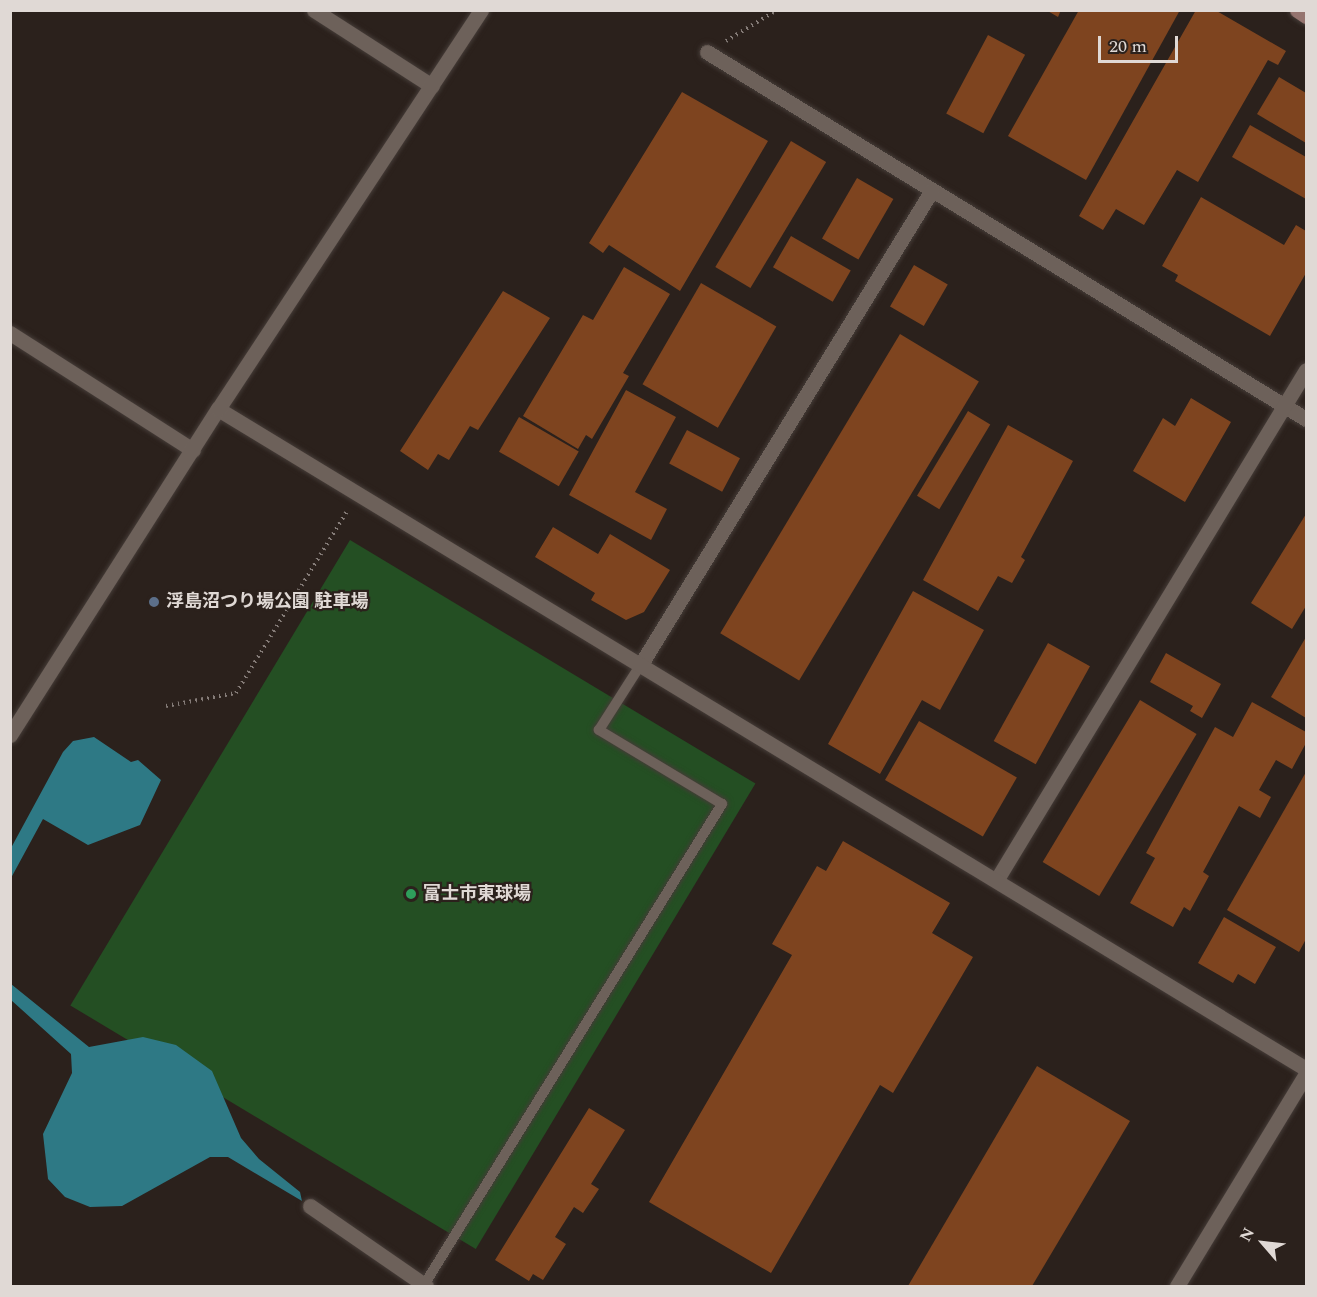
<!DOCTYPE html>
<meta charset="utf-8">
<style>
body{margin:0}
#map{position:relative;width:1317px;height:1297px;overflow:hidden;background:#2b211c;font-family:Spectral,"Noto Sans JP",serif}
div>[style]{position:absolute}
.green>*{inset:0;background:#244f23;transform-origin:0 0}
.water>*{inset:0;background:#2e7985}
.building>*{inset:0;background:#7e441f;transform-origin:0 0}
.path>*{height:4px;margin-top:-2px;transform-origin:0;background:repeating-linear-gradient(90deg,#857c78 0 1.5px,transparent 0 6px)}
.roads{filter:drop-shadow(0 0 2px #453c38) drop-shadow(0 0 2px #453c38)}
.service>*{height:10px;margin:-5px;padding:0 5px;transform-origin:5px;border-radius:5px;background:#6d615a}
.minor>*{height:15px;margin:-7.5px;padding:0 7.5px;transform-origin:7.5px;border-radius:7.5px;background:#6d615a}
.tertiary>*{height:15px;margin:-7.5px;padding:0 7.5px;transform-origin:7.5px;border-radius:7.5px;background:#6d615a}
.secondary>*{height:15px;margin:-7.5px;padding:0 7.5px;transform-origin:7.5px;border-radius:7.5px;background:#95746f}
.dots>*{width:16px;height:16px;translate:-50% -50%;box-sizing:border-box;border:3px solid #2b211c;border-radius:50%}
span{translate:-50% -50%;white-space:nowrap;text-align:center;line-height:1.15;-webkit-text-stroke:4.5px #2b211c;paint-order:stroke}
.poi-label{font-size:18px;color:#e0d9d5;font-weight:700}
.left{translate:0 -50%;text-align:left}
.frame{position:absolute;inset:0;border:12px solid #e0d9d5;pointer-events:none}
.north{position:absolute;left:1233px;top:1213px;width:60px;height:60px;-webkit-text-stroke:4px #2b211c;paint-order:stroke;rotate:298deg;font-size:16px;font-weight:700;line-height:24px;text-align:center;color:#e0d9d5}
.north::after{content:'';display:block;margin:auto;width:21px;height:27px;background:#e0d9d5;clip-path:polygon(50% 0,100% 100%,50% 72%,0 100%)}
.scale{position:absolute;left:1098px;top:36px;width:80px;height:27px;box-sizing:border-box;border:3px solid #e0d9d5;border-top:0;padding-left:8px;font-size:18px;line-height:21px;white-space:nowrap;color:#e0d9d5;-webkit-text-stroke:4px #2b211c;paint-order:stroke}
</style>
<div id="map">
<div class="green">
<i style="left:350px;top:540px;width:473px;height:543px;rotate:31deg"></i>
</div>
<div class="water">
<i style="clip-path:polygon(94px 737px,131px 762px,138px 760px,161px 780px,140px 825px,88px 845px,43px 819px,11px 878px,11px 848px,63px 752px,73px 741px)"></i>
<i style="clip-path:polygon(11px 984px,89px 1047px,143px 1037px,176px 1045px,212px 1071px,241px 1138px,259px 1159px,300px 1192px,302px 1201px,228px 1157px,210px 1157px,122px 1206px,90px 1207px,65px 1197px,48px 1179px,43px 1134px,72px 1073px,71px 1054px,11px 1000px)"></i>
</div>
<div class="building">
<i style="clip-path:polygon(1046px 10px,1061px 10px,1058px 17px)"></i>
<i style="clip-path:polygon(1079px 10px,1180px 10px,1086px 180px,1008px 136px)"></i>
<i style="clip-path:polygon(1196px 10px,1215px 10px,1286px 51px,1278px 65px,1268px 60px,1198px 182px,1177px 170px,1144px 225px,1116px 209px,1103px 230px,1079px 216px)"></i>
<i style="left:988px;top:35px;width:42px;height:89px;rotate:28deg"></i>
<i style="clip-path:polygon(1279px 77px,1306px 93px,1306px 143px,1257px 114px)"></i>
<i style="clip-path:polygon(682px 92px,768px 141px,680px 291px,609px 245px,603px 253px,589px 243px)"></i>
<i style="clip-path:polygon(1250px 125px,1306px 157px,1306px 199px,1232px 157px)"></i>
<i style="left:791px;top:141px;width:41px;height:147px;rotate:31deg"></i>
<i style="left:857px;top:178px;width:42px;height:70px;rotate:30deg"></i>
<i style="clip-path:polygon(1201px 197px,1284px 245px,1296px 225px,1306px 231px,1306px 273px,1270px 336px,1175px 281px,1178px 275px,1162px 266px)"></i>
<i style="left:791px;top:236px;width:69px;height:36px;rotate:30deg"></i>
<i style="left:914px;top:265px;width:39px;height:48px;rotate:30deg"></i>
<i style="clip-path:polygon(624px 267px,670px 294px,623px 373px,629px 376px,592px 439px,586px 435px,578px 449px,523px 416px,583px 315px,593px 320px)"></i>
<i style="left:701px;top:283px;width:87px;height:117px;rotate:30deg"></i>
<i style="clip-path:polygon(503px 291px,550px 318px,478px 430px,470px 426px,449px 460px,438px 454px,428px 470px,400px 451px)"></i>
<i style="left:900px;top:334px;width:92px;height:349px;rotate:31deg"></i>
<i style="clip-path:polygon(626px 390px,676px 417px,635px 492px,667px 509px,651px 540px,569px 495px)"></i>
<i style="clip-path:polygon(1191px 398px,1231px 422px,1185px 502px,1133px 471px,1163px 418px,1175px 426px)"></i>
<i style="left:968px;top:411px;width:26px;height:99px;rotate:31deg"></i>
<i style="left:519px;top:417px;width:69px;height:40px;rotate:30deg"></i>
<i style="clip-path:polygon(1008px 425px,1073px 461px,1021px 557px,1025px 560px,1012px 583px,998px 576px,978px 611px,923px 580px)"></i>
<i style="left:687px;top:430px;width:60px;height:38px;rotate:28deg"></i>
<i style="clip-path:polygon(1306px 514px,1306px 606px,1292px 629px,1251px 603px)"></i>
<i style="clip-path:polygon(553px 527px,598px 554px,610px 534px,670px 570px,644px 612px,626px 620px,591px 600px,595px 593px,535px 557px)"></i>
<i style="clip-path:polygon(913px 591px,984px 630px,940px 710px,922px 700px,880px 774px,828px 744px)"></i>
<i style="clip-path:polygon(1306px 637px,1306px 718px,1271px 697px)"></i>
<i style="left:1048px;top:643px;width:48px;height:112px;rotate:29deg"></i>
<i style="clip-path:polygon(1166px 653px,1221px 684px,1202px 718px,1190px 711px,1193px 706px,1150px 682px)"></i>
<i style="left:1140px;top:700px;width:66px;height:189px;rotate:31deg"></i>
<i style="clip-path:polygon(1252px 702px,1306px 732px,1306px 743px,1292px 769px,1276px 760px,1259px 790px,1271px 797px,1260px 818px,1239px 806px,1203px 872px,1209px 876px,1190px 911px,1184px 907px,1173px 927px,1130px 903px,1155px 858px,1146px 853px,1215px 727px,1233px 737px)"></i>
<i style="left:919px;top:721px;width:113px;height:68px;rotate:30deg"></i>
<i style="clip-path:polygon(1306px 772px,1306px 939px,1299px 952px,1227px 910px)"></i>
<i style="clip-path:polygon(843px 841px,950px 903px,932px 933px,973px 957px,893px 1093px,880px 1085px,771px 1273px,649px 1202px,792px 955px,772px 944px,817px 866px,826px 871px)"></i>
<i style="clip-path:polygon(1224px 917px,1276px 947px,1255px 984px,1238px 974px,1233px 983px,1198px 963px)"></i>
<i style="clip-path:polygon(1037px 1066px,1130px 1121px,1032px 1286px,908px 1286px)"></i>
<i style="clip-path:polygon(589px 1108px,625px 1130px,591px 1184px,599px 1189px,583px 1213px,574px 1207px,555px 1237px,566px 1244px,543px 1280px,533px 1274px,529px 1281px,495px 1260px)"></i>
</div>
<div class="path">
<i style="left:726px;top:41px;width:60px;rotate:-31.3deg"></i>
<i style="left:166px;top:706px;width:71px;rotate:-10.5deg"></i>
<i style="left:236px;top:693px;width:213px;rotate:-58.6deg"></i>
</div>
<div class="roads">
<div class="service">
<i style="left:424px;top:1285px;width:566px;rotate:-58.22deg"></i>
<i style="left:722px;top:804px;width:144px;rotate:-149deg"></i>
<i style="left:599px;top:730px;width:78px;rotate:-57.5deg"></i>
</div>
<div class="minor">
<i style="left:314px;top:10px;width:140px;rotate:32.8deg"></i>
<i style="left:707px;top:52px;width:702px;rotate:31.5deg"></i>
<i style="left:10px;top:333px;width:217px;rotate:32.6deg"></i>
<i style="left:641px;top:664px;width:556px;rotate:-58.45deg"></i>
<i style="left:997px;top:879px;width:595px;rotate:-58.74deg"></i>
<i style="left:310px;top:1206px;width:141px;rotate:34.6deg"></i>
</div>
<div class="tertiary">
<i style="left:218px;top:409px;width:1273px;rotate:31.24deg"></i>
<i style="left:10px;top:735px;width:387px;rotate:-57.5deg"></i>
<i style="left:218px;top:409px;width:478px;rotate:-56.6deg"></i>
<i style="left:1177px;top:1286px;width:248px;rotate:-58.7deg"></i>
</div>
<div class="secondary">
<i style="left:1297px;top:10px;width:11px;rotate:34deg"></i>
</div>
</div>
<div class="dots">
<i style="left:154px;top:602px;background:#5c6f8a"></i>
<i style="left:411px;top:894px;background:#2e9e5b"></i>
</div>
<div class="poi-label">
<span class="left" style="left:166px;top:602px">浮島沼つり場公園 駐車場</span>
<span class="left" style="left:423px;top:894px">富士市東球場</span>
</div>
<div class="frame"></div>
<div class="north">N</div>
<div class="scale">20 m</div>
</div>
